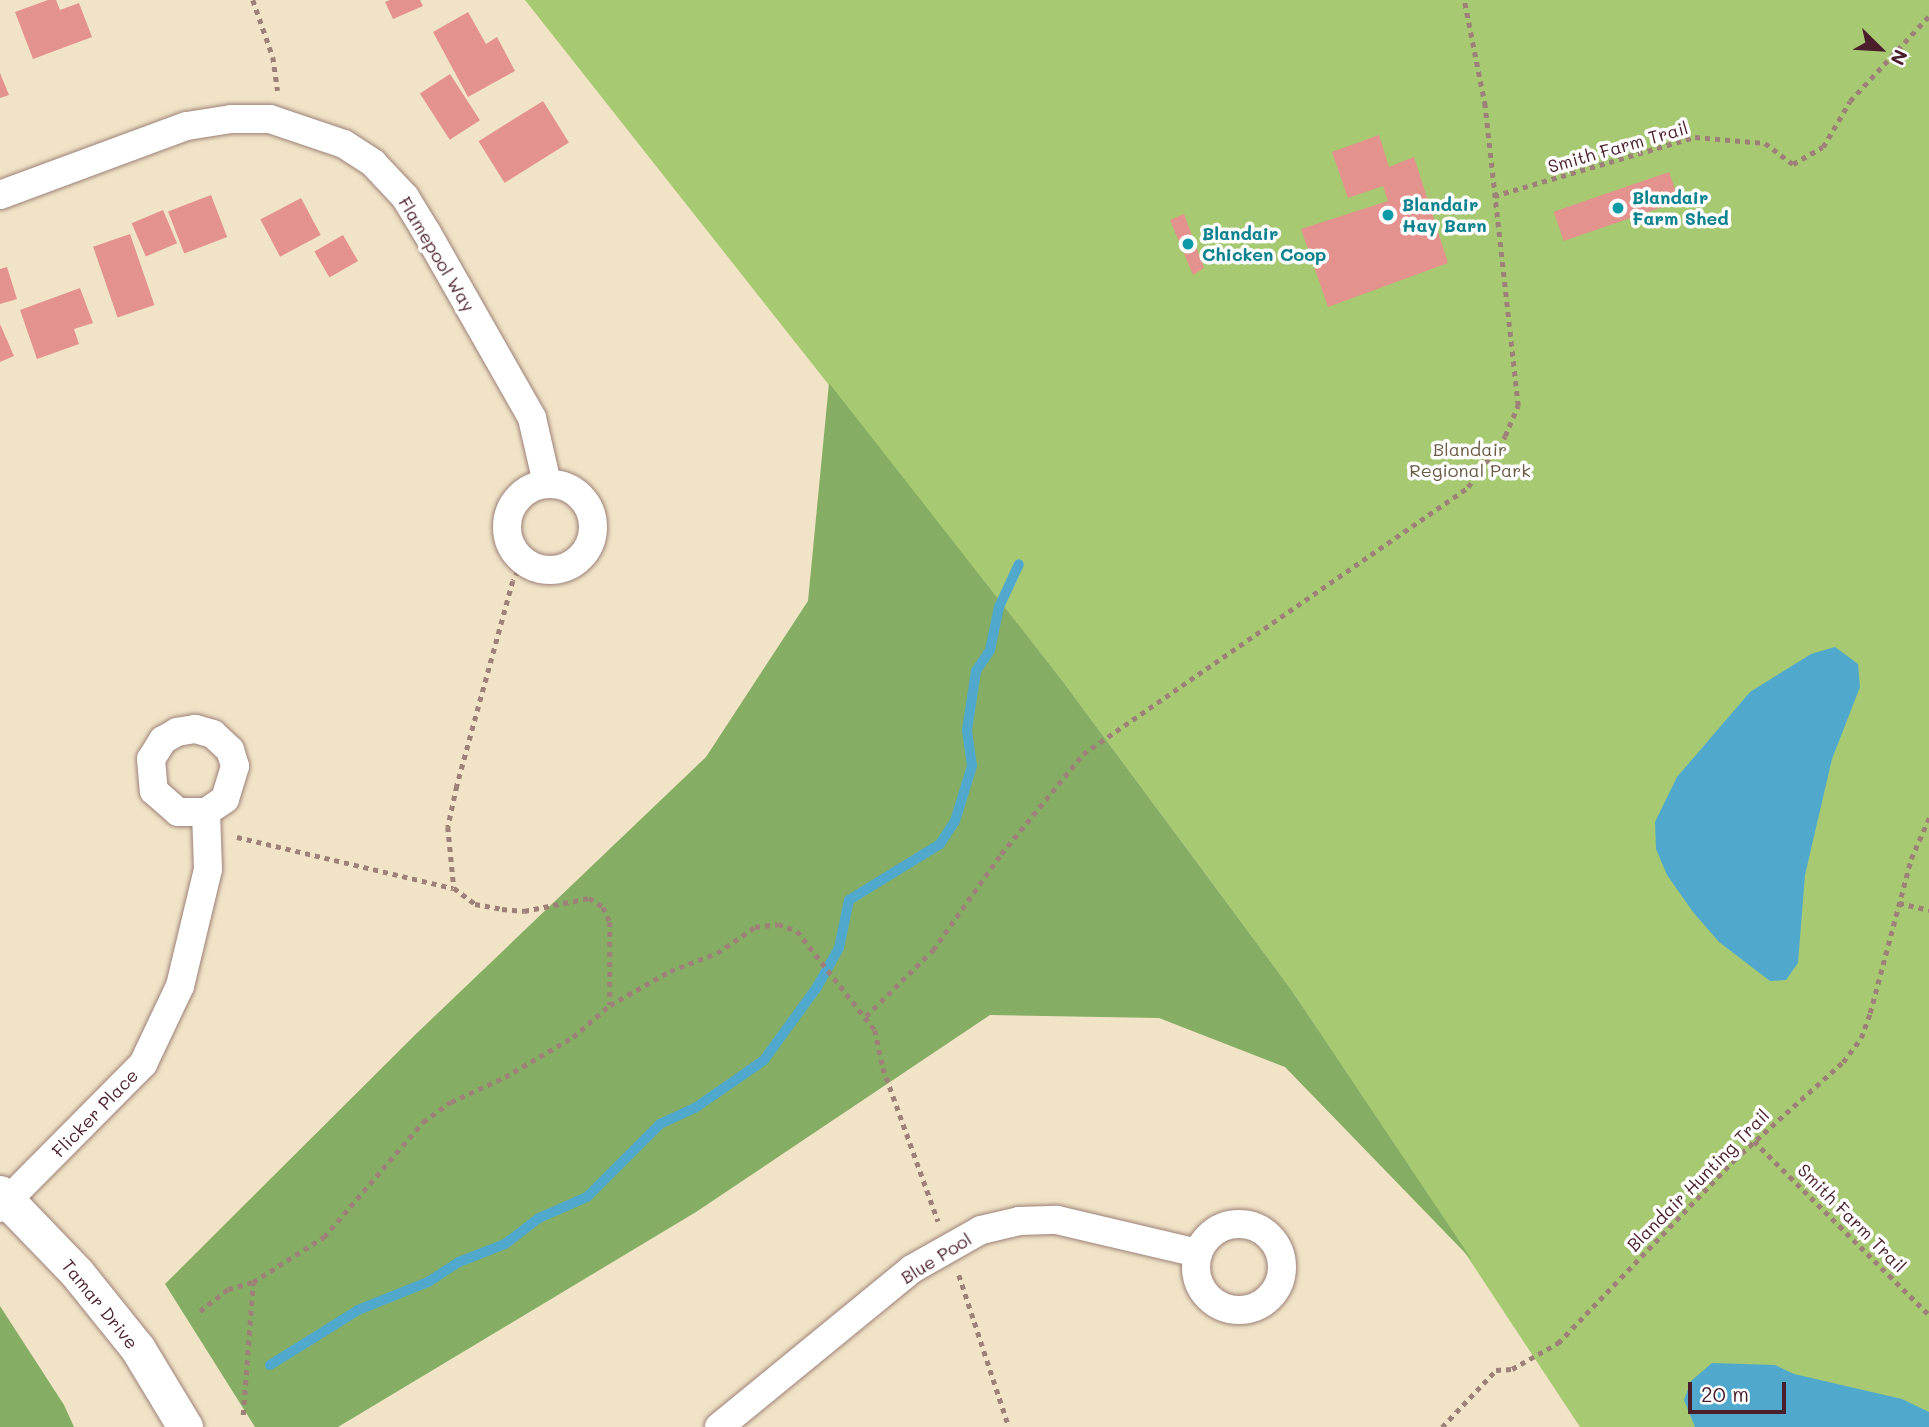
<!DOCTYPE html>
<style>
body{margin:0}
#map{position:relative;width:1929px;height:1427px;overflow:hidden;background:#f0e3c6;font-family:Mali,sans-serif}
div>[style]{position:absolute}
.green>*{inset:0;background:#a7c972}
.forest>*{inset:0;background:#85ad64}
.water>*{inset:0;background:#50a9cd}
.stream>*{height:10px;margin:-5px;padding:0 5px;transform-origin:5px;border-radius:5px;background:#50a9cd}
.building>*{inset:0;background:#e3928d;transform-origin:0 0}
.path>*{height:4.5px;margin-top:-2.25px;transform-origin:0;background:repeating-linear-gradient(90deg,#9d8178 0 5px,transparent 0 10px)}
.roads{filter:drop-shadow(0 0 2px #9d8178) drop-shadow(0 0 2px #9d8178)}
.minor>*{height:28px;margin:-14px;padding:0 14px;transform-origin:14px;border-radius:14px;background:#fff}
.minor>.ring{margin:-14px;padding:0;box-sizing:content-box;background:none;border:28px solid #fff;border-radius:50%}
.tertiary>*{height:35px;margin:-17.5px;padding:0 17.5px;transform-origin:17.5px;border-radius:17.5px;background:#fff}
.dots>*{width:19px;height:19px;translate:-50% -50%;box-sizing:border-box;border:4px solid #fff;border-radius:50%}
span{translate:-50% -50%;white-space:nowrap;text-align:center;line-height:1.15;-webkit-text-stroke:7px #fff;paint-order:stroke}
.street-label{font-size:18px;color:#4a1f2b}
.culture-label{font-size:18px;color:#0d838f;font-weight:700}
.left{translate:0 -50%;text-align:left}
.park-label{font-size:18px;color:#6b5a44}
.north{position:absolute;left:1845px;top:14px;width:70px;height:70px;-webkit-text-stroke:5px #fff;paint-order:stroke;rotate:114deg;font-size:19px;font-weight:700;line-height:28px;text-align:center;color:#4a1f2b}
.north::after{content:'';display:block;margin:auto;width:24px;height:32px;background:#4a1f2b;clip-path:polygon(50% 0,100% 100%,50% 72%,0 100%)}
.scale{position:absolute;left:1688px;top:1382px;width:98px;height:32px;box-sizing:border-box;border:4px solid #4a1f2b;border-top:0;padding-left:9px;font-size:21px;line-height:24px;white-space:nowrap;color:#4a1f2b;-webkit-text-stroke:5px #fff;paint-order:stroke}
</style>
<div id="map">
<div class="green">
<i style="clip-path:polygon(525px 0,1929px 0,1929px 1427px,1580px 1427px,1290px 988px,1061px 679px)"></i>
</div>
<div class="forest">
<i style="clip-path:polygon(829px 383px,1061px 679px,1290px 988px,1472px 1260px,1285px 1067px,1159px 1018px,990px 1015px,696px 1212px,338px 1427px,255px 1427px,165px 1284px,417px 1033px,706px 757px,808px 601px)"></i>
<i style="clip-path:polygon(0 1306px,64px 1405px,74px 1427px,0 1427px)"></i>
</div>
<div class="water">
<i style="clip-path:polygon(1835px 647px,1858px 664px,1860px 687px,1832px 759px,1805px 875px,1798px 963px,1786px 980px,1770px 981px,1719px 942px,1693px 912px,1667px 875px,1656px 849px,1655px 822px,1677px 777px,1750px 692px,1811px 654px)"></i>
<i style="clip-path:polygon(1712px 1363px,1775px 1365px,1794px 1374px,1902px 1399px,1929px 1412px,1929px 1427px,1695px 1427px,1684px 1400px,1691px 1381px)"></i>
</div>
<div class="stream">
<i style="left:270px;top:1365px;width:104px;rotate:-32deg"></i>
<i style="left:358px;top:1310px;width:75px;rotate:-21.8deg"></i>
<i style="left:428px;top:1282px;width:37px;rotate:-33deg"></i>
<i style="left:459px;top:1262px;width:49px;rotate:-21.4deg"></i>
<i style="left:505px;top:1244px;width:43px;rotate:-37.4deg"></i>
<i style="left:539px;top:1218px;width:52px;rotate:-23.6deg"></i>
<i style="left:587px;top:1197px;width:103px;rotate:-45deg"></i>
<i style="left:660px;top:1124px;width:38px;rotate:-25deg"></i>
<i style="left:695px;top:1108px;width:84px;rotate:-34.8deg"></i>
<i style="left:764px;top:1060px;width:90px;rotate:-54deg"></i>
<i style="left:817px;top:987px;width:45px;rotate:-60.6deg"></i>
<i style="left:839px;top:948px;width:49px;rotate:-78.2deg"></i>
<i style="left:849px;top:900px;width:107px;rotate:-31.6deg"></i>
<i style="left:940px;top:844px;width:27px;rotate:-57deg"></i>
<i style="left:955px;top:821px;width:58px;rotate:-72.8deg"></i>
<i style="left:972px;top:766px;width:36px;rotate:-98deg"></i>
<i style="left:967px;top:730px;width:60px;rotate:-81.3deg"></i>
<i style="left:976px;top:671px;width:25px;rotate:-56deg"></i>
<i style="left:990px;top:650px;width:44px;rotate:-78.2deg"></i>
<i style="left:999px;top:607px;width:47px;rotate:-65.1deg"></i>
</div>
<div class="building">
<i style="clip-path:polygon(48px 0,56px 0,60px 10px,79px 3px,92px 37px,33px 59px,15px 12px)"></i>
<i style="clip-path:polygon(390px 0,420px 0,423px 6px,393px 19px,385px 2px)"></i>
<i style="clip-path:polygon(468px 12px,486px 44px,497px 37px,515px 71px,468px 97px,433px 32px)"></i>
<i style="clip-path:polygon(0 73px,9px 95px,0 98px)"></i>
<i style="left:450px;top:74px;width:55px;height:36px;rotate:57deg"></i>
<i style="left:543px;top:101px;width:49px;height:76px;rotate:58deg"></i>
<i style="clip-path:polygon(1379px 135px,1389px 167px,1414px 157px,1448px 263px,1328px 307px,1301px 229px,1388px 201px,1383px 186px,1348px 198px,1332px 152px)"></i>
<i style="left:1669px;top:172px;width:31px;height:122px;rotate:71deg"></i>
<i style="left:211px;top:195px;width:45px;height:46px;rotate:69deg"></i>
<i style="left:301px;top:198px;width:42px;height:46px;rotate:62deg"></i>
<i style="left:163px;top:210px;width:36px;height:34px;rotate:67deg"></i>
<i style="clip-path:polygon(1184px 214px,1204px 268px,1193px 275px,1170px 220px)"></i>
<i style="left:130px;top:234px;width:75px;height:39px;rotate:71deg"></i>
<i style="left:343px;top:235px;width:30px;height:33px;rotate:60deg"></i>
<i style="clip-path:polygon(7px 267px,17px 299px,0 304px,0 269px)"></i>
<i style="clip-path:polygon(80px 288px,93px 323px,74px 329px,79px 344px,37px 359px,20px 310px)"></i>
<i style="clip-path:polygon(0 324px,14px 356px,0 362px)"></i>
</div>
<div class="path">
<i style="left:253px;top:0;width:60px;rotate:70.7deg"></i>
<i style="left:273px;top:57px;width:34px;rotate:82deg"></i>
<i style="left:1494px;top:196px;width:209px;rotate:-16.4deg"></i>
<i style="left:1695px;top:137px;width:70px;rotate:4.9deg"></i>
<i style="left:1765px;top:143px;width:35px;rotate:37deg"></i>
<i style="left:1793px;top:164px;width:34px;rotate:-30deg"></i>
<i style="left:1823px;top:147px;width:53px;rotate:-59.6deg"></i>
<i style="left:1850px;top:101px;width:116px;rotate:-47.1deg"></i>
<i style="left:523px;top:562px;width:21px;rotate:118deg"></i>
<i style="left:513px;top:581px;width:213px;rotate:105.3deg"></i>
<i style="left:457px;top:786px;width:42px;rotate:102.4deg"></i>
<i style="left:448px;top:827px;width:61px;rotate:84.4deg"></i>
<i style="left:454px;top:888px;width:26px;rotate:37deg"></i>
<i style="left:475px;top:904px;width:27px;rotate:10deg"></i>
<i style="left:502px;top:909px;width:22px;rotate:5deg"></i>
<i style="left:524px;top:911px;width:66px;rotate:-11.3deg"></i>
<i style="left:589px;top:898px;width:17px;rotate:33deg"></i>
<i style="left:603px;top:907px;width:17px;rotate:65deg"></i>
<i style="left:610px;top:922px;width:83px;rotate:90deg"></i>
<i style="left:237px;top:837px;width:222px;rotate:13.3deg"></i>
<i style="left:1899px;top:903px;width:31px;rotate:13deg"></i>
<i style="left:866px;top:1016px;width:94px;rotate:-44.6deg"></i>
<i style="left:933px;top:950px;width:118px;rotate:-54.7deg"></i>
<i style="left:1001px;top:854px;width:129px;rotate:-50.6deg"></i>
<i style="left:1083px;top:754px;width:469px;rotate:-34.7deg"></i>
<i style="left:1468px;top:487px;width:63px;rotate:-54deg"></i>
<i style="left:1505px;top:436px;width:33px;rotate:-67deg"></i>
<i style="left:1518px;top:406px;width:302px;rotate:-96.3deg"></i>
<i style="left:1485px;top:106px;width:108px;rotate:-101.2deg"></i>
<i style="left:1754px;top:1141px;width:247px;rotate:44.8deg"></i>
<i style="left:959px;top:1275px;width:160px;rotate:71.8deg"></i>
<i style="left:200px;top:1311px;width:36px;rotate:-38deg"></i>
<i style="left:228px;top:1289px;width:26px;rotate:-16deg"></i>
<i style="left:253px;top:1282px;width:84px;rotate:-32.4deg"></i>
<i style="left:324px;top:1237px;width:152px;rotate:-49.3deg"></i>
<i style="left:423px;top:1122px;width:34px;rotate:-36deg"></i>
<i style="left:451px;top:1102px;width:60px;rotate:-24.8deg"></i>
<i style="left:505px;top:1077px;width:79px;rotate:-30.5deg"></i>
<i style="left:573px;top:1037px;width:49px;rotate:-40.9deg"></i>
<i style="left:610px;top:1005px;width:69px;rotate:-29.5deg"></i>
<i style="left:670px;top:971px;width:50px;rotate:-21deg"></i>
<i style="left:717px;top:953px;width:46px;rotate:-34.4deg"></i>
<i style="left:755px;top:927px;width:23px;rotate:-7deg"></i>
<i style="left:778px;top:924px;width:20px;rotate:20deg"></i>
<i style="left:797px;top:931px;width:126px;rotate:51.8deg"></i>
<i style="left:875px;top:1030px;width:39px;rotate:78deg"></i>
<i style="left:883px;top:1068px;width:163px;rotate:70.2deg"></i>
<i style="left:243px;top:1415px;width:133px;rotate:-85.7deg"></i>
<i style="left:1442px;top:1427px;width:79px;rotate:-46.5deg"></i>
<i style="left:1496px;top:1370px;width:16px;rotate:-4deg"></i>
<i style="left:1512px;top:1369px;width:53px;rotate:-29.5deg"></i>
<i style="left:1558px;top:1343px;width:254px;rotate:-46.1deg"></i>
<i style="left:1734px;top:1160px;width:147px;rotate:-42deg"></i>
<i style="left:1843px;top:1062px;width:30px;rotate:-53deg"></i>
<i style="left:1861px;top:1038px;width:27px;rotate:-70deg"></i>
<i style="left:1870px;top:1013px;width:159px;rotate:-75.1deg"></i>
<i style="left:1911px;top:859px;width:45px;rotate:-66.3deg"></i>
</div>
<div class="roads">
<div class="minor">
<i style="left:0;top:195px;width:199px;rotate:-20.3deg"></i>
<i style="left:187px;top:126px;width:45px;rotate:-9deg"></i>
<i style="left:231px;top:119px;width:39px"></i>
<i style="left:270px;top:119px;width:78px;rotate:18.7deg"></i>
<i style="left:344px;top:144px;width:35px;rotate:33deg"></i>
<i style="left:373px;top:163px;width:47px;rotate:46.7deg"></i>
<i style="left:405px;top:197px;width:42px;rotate:58.6deg"></i>
<i style="left:427px;top:233px;width:213px;rotate:60.4deg"></i>
<i style="left:532px;top:418px;width:67px;rotate:77deg"></i>
<i class="ring" style="left:507px;top:484px;width:58px;height:58px"></i>
<i style="left:0;top:1208px;width:203px;rotate:-45.2deg"></i>
<i style="left:143px;top:1064px;width:86px;rotate:-64.6deg"></i>
<i style="left:180px;top:986px;width:120px;rotate:-76.5deg"></i>
<i style="left:208px;top:869px;width:57px;rotate:-92deg"></i>
<i style="left:206px;top:812px;width:23px;rotate:-34deg"></i>
<i style="left:225px;top:799px;width:34px;rotate:-73deg"></i>
<i style="left:235px;top:766px;width:17px;rotate:-107deg"></i>
<i style="left:230px;top:750px;width:23px;rotate:-137deg"></i>
<i style="left:213px;top:734px;width:19px;rotate:-164deg"></i>
<i style="left:195px;top:729px;width:18px;rotate:171deg"></i>
<i style="left:177px;top:732px;width:16px;rotate:150deg"></i>
<i style="left:163px;top:740px;width:22px;rotate:122deg"></i>
<i style="left:151px;top:759px;width:32px;rotate:85deg"></i>
<i style="left:154px;top:791px;width:32px;rotate:41deg"></i>
<i style="left:178px;top:812px;width:28px"></i>
<i class="ring" style="left:1196px;top:1224px;width:58px;height:58px"></i>
<i style="left:719px;top:1427px;width:249px;rotate:-39.3deg"></i>
<i style="left:912px;top:1269px;width:79px;rotate:-29.5deg"></i>
<i style="left:981px;top:1230px;width:39px;rotate:-13deg"></i>
<i style="left:1019px;top:1221px;width:38px;rotate:-2deg"></i>
<i style="left:1057px;top:1220px;width:145px;rotate:13.2deg"></i>
</div>
<div class="tertiary">
<i style="left:0;top:1193px;width:111px;rotate:46.1deg"></i>
<i style="left:77px;top:1273px;width:97px;rotate:51.2deg"></i>
<i style="left:138px;top:1349px;width:91px;rotate:58.9deg"></i>
</div>
</div>
<div class="dots">
<i style="left:1618px;top:208px;background:#0f9aa8"></i>
<i style="left:1388px;top:215px;background:#0f9aa8"></i>
<i style="left:1188px;top:244px;background:#0f9aa8"></i>
</div>
<div class="street-label">
<span style="left:1618px;top:147px;rotate:-16deg">Smith Farm Trail</span>
<span style="left:437px;top:254px;rotate:59deg">Flamepool Way</span>
<span style="left:95px;top:1113px;rotate:-46deg">Flicker Place</span>
<span style="left:1698px;top:1180px;rotate:-45deg">Blandair Hunting Trail</span>
<span style="left:1852px;top:1218px;rotate:45deg">Smith Farm Trail</span>
<span style="left:936px;top:1258px;rotate:-32deg">Blue Pool</span>
<span style="left:100px;top:1304px;rotate:51deg">Tamar Drive</span>
</div>
<div class="culture-label">
<span class="left" style="left:1632px;top:208px">Blandair<br>Farm Shed</span>
<span class="left" style="left:1402px;top:215px">Blandair<br>Hay Barn</span>
<span class="left" style="left:1202px;top:244px">Blandair<br>Chicken Coop</span>
</div>
<div class="park-label">
<span style="left:1470px;top:460px">Blandair<br>Regional Park</span>
</div>
<div class="north">N</div>
<div class="scale">20 m</div>
</div>
